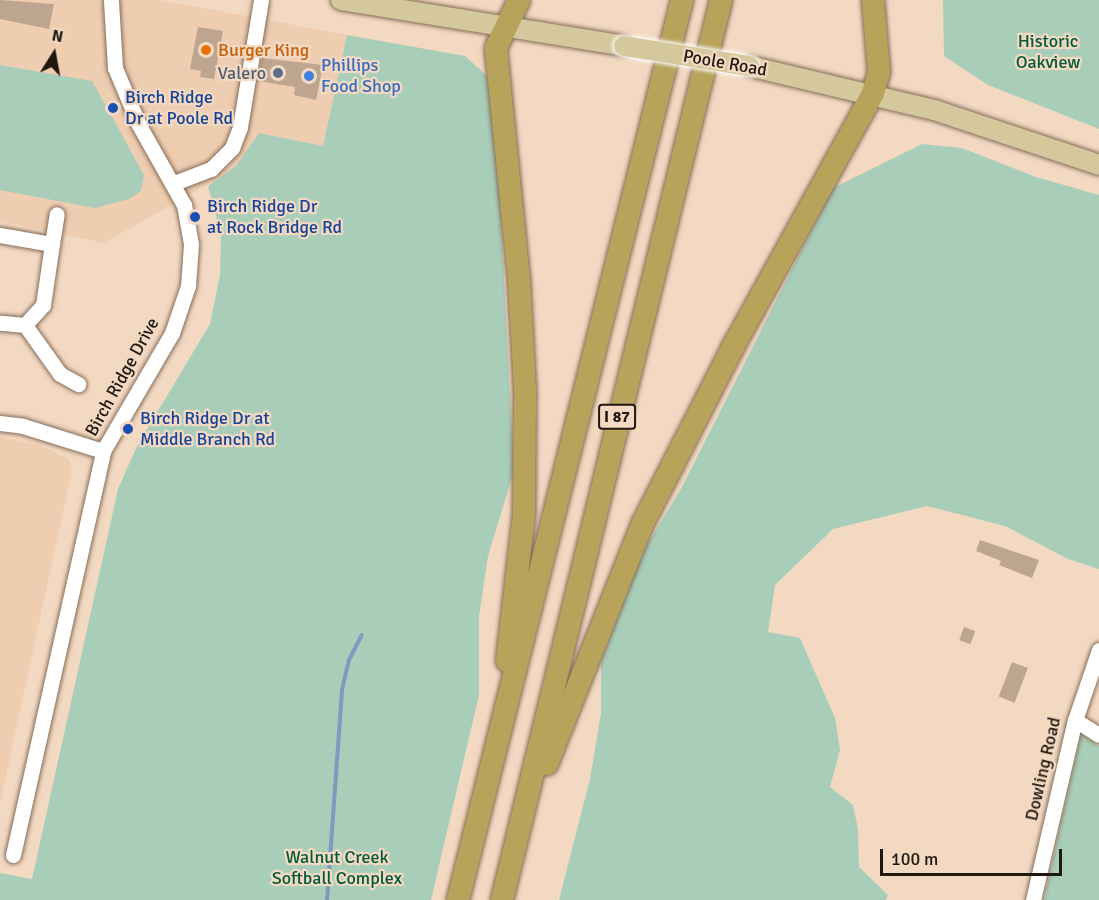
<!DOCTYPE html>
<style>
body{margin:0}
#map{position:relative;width:1099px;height:900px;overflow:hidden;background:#f3d9c2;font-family:Signika,sans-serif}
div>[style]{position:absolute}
.built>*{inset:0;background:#eecdb1}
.green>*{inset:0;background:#a8ceb9}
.stream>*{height:4px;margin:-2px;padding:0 2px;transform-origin:2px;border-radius:2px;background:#8298be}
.building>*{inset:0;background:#bea58f;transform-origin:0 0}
.roads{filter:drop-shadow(0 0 2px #856d59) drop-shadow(0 0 2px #856d59)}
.minor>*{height:15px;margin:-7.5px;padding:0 7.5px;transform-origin:7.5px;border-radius:7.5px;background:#fff}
.major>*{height:20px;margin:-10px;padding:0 10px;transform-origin:10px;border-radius:10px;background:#d4c89c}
.highway>*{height:22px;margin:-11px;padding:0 11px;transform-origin:11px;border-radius:11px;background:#b8a35a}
.bridges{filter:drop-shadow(0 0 2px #fff) drop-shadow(0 0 2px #fff)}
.major-bridge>*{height:20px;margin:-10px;padding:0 10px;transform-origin:10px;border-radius:10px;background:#d4c89c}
.dots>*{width:16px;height:16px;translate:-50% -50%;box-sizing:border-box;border:3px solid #f3d9c2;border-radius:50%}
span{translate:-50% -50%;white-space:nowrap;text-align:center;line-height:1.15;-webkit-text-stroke:4.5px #f3d9c2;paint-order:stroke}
.shield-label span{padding:2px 4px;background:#f3d9c2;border:2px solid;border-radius:4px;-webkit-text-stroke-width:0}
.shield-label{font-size:16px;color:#20170f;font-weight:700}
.park-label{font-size:18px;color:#005b3c}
.food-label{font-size:18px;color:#c56008}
.left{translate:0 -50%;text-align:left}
.street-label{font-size:18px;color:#20170f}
.shop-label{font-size:18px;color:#366cbe}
.service-label{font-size:18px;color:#4e5e75}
.right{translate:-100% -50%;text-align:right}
.transit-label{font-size:18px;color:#164399}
.north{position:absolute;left:24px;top:24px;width:60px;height:60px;-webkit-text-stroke:4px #f3d9c2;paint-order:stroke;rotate:11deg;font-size:16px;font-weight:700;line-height:24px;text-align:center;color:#20170f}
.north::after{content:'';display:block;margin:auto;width:21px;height:27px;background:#20170f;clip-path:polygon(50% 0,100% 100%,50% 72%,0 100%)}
.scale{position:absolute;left:880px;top:849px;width:182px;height:27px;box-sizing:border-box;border:3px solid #20170f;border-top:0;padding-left:8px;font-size:18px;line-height:21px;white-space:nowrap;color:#20170f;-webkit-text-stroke:4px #f3d9c2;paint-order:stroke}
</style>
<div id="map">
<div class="built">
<i style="clip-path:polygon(0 0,160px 0,347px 35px,323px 146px,259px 133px,236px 166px,222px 176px,104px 243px,0 221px)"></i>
<i style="clip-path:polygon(0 437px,39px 445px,69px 459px,72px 471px,0 803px)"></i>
</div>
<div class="green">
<i style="clip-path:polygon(943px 0,1099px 0,1099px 129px,988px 85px,944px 56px)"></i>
<i style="clip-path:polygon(347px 35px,465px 56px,486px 75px,496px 125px,514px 471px,488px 556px,479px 616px,479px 695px,431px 900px,0 900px,0 873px,32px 879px,118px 489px,137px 446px,210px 324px,220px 275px,221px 234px,208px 186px,236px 166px,259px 133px,323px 146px)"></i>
<i style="clip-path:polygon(0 65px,92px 81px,144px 175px,141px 191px,129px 199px,95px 208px,0 190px)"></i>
<i style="clip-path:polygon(922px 144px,962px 148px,1036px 177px,1099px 195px,1099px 569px,1068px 559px,1005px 526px,927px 506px,833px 529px,775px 585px,768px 632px,800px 638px,835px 718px,840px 750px,830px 787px,853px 805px,858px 829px,859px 867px,888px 895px,886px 900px,559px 900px,590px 779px,601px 713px,601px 661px,642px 553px,682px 487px,833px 188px)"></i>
<i style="clip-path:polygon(1081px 733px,1099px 746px,1099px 900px,1044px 900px)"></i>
</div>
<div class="stream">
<i style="left:327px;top:900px;width:211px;rotate:-85.9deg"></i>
<i style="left:342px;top:690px;width:31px;rotate:-77deg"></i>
<i style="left:349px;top:660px;width:28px;rotate:-63deg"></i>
</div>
<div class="building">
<i style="clip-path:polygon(0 0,54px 4px,49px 29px,0 19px)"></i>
<i style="clip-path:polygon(198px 27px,223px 31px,214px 79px,200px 77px,201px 71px,190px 69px)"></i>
<i style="clip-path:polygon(262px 58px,323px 65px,316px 100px,294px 95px,295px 87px,258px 81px)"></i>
<i style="clip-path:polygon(980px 540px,1039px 560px,1032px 578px,999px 565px,1001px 561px,976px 551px)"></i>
<i style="left:964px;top:627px;width:12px;height:14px;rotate:20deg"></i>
<i style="left:1012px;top:662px;width:17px;height:37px;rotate:21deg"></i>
</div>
<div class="roads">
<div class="minor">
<i style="left:174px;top:183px;width:40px;rotate:-21deg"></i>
<i style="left:211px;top:169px;width:30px;rotate:-45deg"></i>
<i style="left:232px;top:148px;width:22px;rotate:-69deg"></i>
<i style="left:240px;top:127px;width:129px;rotate:-80.6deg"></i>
<i style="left:0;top:235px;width:53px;rotate:9.8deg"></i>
<i style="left:52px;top:244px;width:62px;rotate:98.4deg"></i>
<i style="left:43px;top:305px;width:27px;rotate:132deg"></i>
<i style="left:25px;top:325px;width:25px;rotate:-175deg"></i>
<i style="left:52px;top:244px;width:30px;rotate:-81deg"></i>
<i style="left:25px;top:325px;width:60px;rotate:54.5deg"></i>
<i style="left:60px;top:374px;width:21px;rotate:29deg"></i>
<i style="left:0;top:423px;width:23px;rotate:7deg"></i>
<i style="left:23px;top:426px;width:84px;rotate:17.4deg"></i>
<i style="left:1075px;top:720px;width:28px;rotate:32deg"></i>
<i style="left:13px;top:855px;width:414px;rotate:-77.4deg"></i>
<i style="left:103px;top:451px;width:137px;rotate:-59.7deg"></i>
<i style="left:172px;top:333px;width:50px;rotate:-71.2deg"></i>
<i style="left:188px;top:286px;width:42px;rotate:-85.9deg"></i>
<i style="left:191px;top:244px;width:40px;rotate:-100deg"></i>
<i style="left:184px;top:205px;width:92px;rotate:-119.4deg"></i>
<i style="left:139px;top:125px;width:62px;rotate:-112.8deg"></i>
<i style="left:115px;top:68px;width:68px;rotate:-93.4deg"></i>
<i style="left:1033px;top:900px;width:185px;rotate:-76.9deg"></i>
<i style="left:1075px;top:720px;width:74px;rotate:-71.1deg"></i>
</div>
<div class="major">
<i style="left:341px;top:0;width:287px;rotate:9.2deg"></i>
<i style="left:749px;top:66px;width:190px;rotate:13.4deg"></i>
<i style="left:934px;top:110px;width:174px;rotate:18.4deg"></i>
</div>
<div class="highway">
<i style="left:507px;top:661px;width:148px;rotate:-83.4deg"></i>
<i style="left:524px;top:514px;width:124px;rotate:-89.5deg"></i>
<i style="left:525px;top:390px;width:110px;rotate:-93.1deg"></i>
<i style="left:519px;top:280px;width:233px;rotate:-95.7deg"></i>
<i style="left:496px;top:48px;width:53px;rotate:-64.4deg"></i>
<i style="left:547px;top:764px;width:259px;rotate:-68.3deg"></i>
<i style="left:643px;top:523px;width:198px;rotate:-62.9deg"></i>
<i style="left:733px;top:347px;width:290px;rotate:-61.1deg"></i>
<i style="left:873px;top:93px;width:22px;rotate:-74deg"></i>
<i style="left:879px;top:72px;width:72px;rotate:-94.8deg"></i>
<i style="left:458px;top:900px;width:927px;rotate:-76.02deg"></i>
<i style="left:502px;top:900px;width:926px;rotate:-76.32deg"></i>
</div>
</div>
<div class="bridges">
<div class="major-bridge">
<i style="left:624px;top:46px;width:127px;rotate:9.1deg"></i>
</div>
</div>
<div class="dots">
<i style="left:206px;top:50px;background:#e8710a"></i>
<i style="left:278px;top:73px;background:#5c6f8a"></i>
<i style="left:309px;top:76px;background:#3f7fe0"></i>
<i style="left:113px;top:108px;background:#1a4fb4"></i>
<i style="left:195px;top:217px;background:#1a4fb4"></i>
<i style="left:128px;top:429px;background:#1a4fb4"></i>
</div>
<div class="shield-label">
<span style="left:617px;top:417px">I 87</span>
</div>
<div class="park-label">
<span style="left:1048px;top:52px">Historic<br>Oakview</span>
<span style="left:337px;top:868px">Walnut Creek<br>Softball Complex</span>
</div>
<div class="food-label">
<span class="left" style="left:218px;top:50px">Burger King</span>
</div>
<div class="street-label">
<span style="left:725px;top:63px;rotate:10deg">Poole Road</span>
<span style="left:122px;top:377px;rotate:-61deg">Birch Ridge Drive</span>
<span style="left:1043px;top:769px;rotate:-77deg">Dowling Road</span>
</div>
<div class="shop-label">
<span class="left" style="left:321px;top:76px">Phillips<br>Food Shop</span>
</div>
<div class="service-label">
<span class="right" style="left:266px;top:73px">Valero</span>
</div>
<div class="transit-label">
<span class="left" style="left:125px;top:108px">Birch Ridge<br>Dr at Poole Rd</span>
<span class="left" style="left:207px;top:217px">Birch Ridge Dr<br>at Rock Bridge Rd</span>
<span class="left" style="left:140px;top:429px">Birch Ridge Dr at<br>Middle Branch Rd</span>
</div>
<div class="north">N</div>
<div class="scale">100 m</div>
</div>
